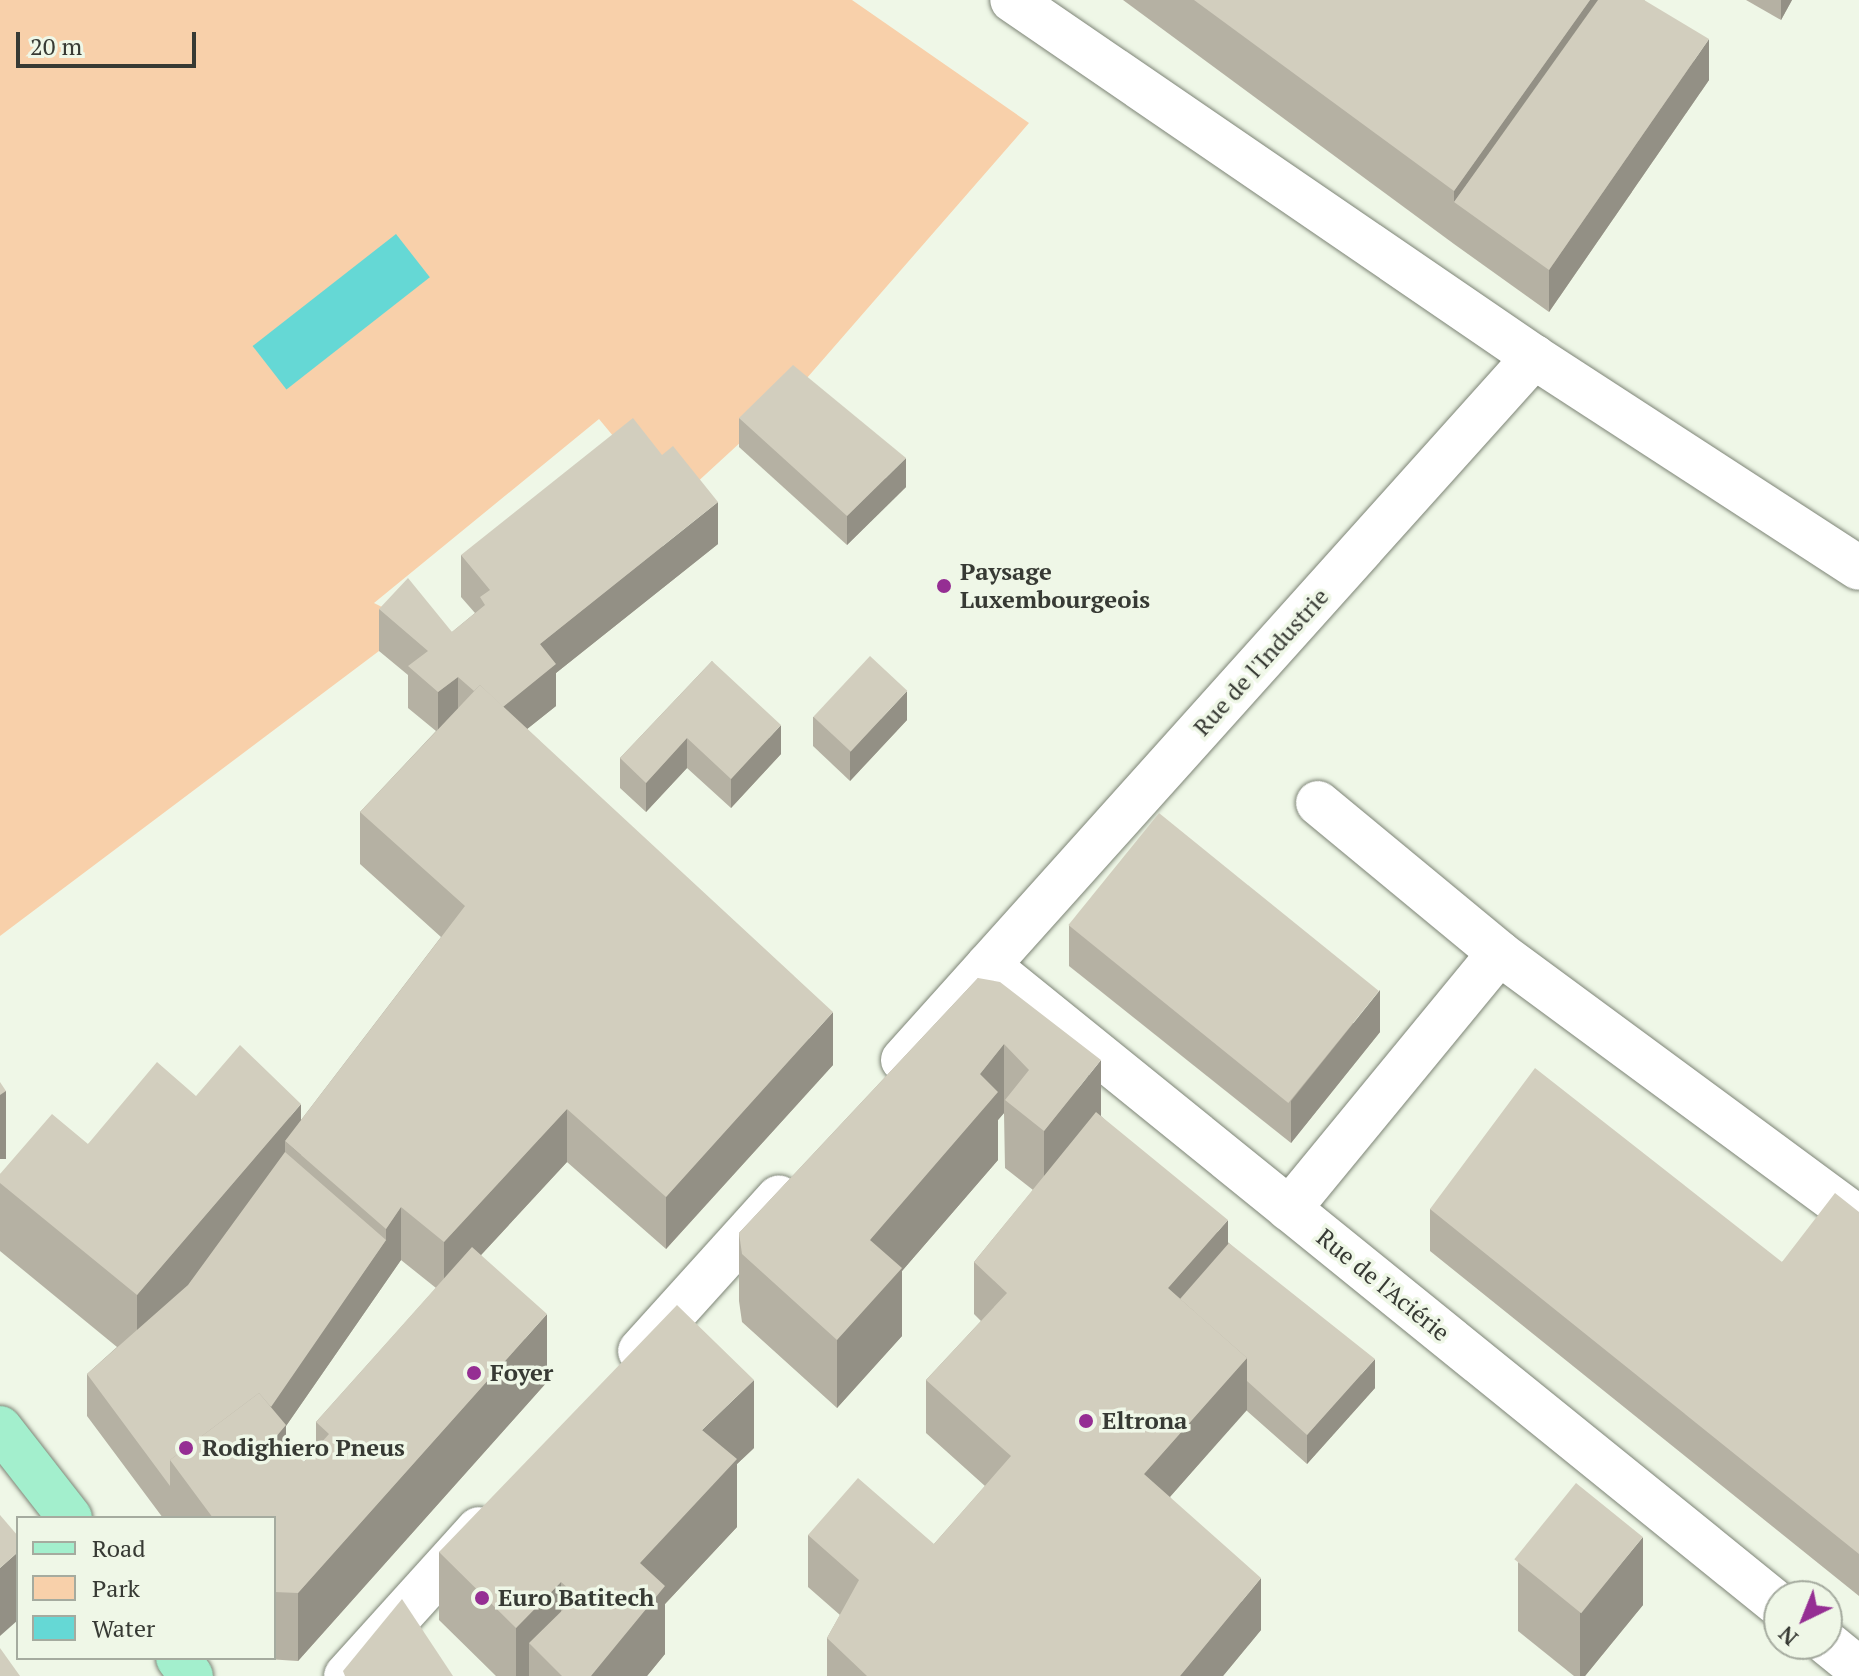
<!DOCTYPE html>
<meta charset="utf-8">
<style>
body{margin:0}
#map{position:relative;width:1859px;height:1676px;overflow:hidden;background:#eff7e7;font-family:"PT Serif",serif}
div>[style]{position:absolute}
.green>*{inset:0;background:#f8d0aa}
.water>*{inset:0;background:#65d8d5;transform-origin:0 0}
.roads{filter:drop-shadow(0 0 2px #7d8476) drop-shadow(0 0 2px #7d8476)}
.minor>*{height:44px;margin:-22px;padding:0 22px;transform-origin:22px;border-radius:22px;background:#fff}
.major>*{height:44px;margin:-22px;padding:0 22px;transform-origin:22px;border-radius:22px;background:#a3efcd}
.wall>*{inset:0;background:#b5b1a3}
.shaded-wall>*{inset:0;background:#939085;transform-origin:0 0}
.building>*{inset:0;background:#d2cebe;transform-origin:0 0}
.dots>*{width:22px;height:22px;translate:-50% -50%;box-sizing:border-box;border:4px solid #eff7e7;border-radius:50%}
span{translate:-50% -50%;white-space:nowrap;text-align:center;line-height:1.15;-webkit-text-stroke:7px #eff7e7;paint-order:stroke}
.poi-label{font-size:24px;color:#373a34;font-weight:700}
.left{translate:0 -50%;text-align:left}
.street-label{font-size:24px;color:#373a34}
.legend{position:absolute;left:16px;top:1516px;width:260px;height:144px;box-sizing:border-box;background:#eff7e7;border:2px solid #a5ab9f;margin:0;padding:10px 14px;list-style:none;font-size:24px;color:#373a34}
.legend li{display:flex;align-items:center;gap:16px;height:40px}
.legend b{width:40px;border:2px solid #a5ab9f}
.north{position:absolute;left:1763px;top:1580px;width:80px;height:80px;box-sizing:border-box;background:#eff7e7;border:2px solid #a5ab9f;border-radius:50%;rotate:223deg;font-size:22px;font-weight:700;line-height:32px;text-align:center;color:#373a34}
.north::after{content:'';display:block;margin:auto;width:28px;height:36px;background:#952e93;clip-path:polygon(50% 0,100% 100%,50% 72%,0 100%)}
.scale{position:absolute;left:16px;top:32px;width:180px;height:36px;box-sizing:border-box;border:4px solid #373a34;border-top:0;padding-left:10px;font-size:24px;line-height:28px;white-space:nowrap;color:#373a34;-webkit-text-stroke:6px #eff7e7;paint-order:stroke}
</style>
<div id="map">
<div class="green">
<i style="clip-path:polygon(0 0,852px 0,1029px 123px,793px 394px,681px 497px,633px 460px,599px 419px,374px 603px,408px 620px,379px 651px,0 936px)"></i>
</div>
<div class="water">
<i style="left:396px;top:234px;width:55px;height:182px;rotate:52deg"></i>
</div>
<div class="roads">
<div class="minor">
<i style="left:1534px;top:357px;width:387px;rotate:33deg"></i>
<i style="left:1318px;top:803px;width:235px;rotate:39.6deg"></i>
<i style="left:1499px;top:953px;width:447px;rotate:36.4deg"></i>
<i style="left:988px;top:965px;width:1017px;rotate:38.98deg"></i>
<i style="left:903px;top:1060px;width:945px;rotate:-48.09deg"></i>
<i style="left:1534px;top:357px;width:632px;rotate:-145.63deg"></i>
<i style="left:1289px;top:1209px;width:331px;rotate:-50.6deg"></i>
<i style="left:640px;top:1351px;width:207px;rotate:-47.9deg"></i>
<i style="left:1827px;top:1643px;width:41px;rotate:39.1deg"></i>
<i style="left:346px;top:1676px;width:198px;rotate:-47.9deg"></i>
</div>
<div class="major">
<i style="left:0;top:1428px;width:114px;rotate:52.1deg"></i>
<i style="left:178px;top:1658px;width:22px;rotate:54deg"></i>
</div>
</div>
<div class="wall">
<i style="clip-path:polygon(1123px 0,1644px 0,1709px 80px,1549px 312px,1454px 244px)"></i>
<i style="clip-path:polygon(1746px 0,1792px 0,1781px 20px)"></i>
<i style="clip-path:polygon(739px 418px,906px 487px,847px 545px,739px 447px)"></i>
<i style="clip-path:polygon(evenodd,718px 544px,556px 673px,556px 706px,527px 729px,833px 1065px,666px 1249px,567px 1162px,481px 1255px,547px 1382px,298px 1661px,267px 1659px,266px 1658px,274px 1658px,274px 1518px,163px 1518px,87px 1416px,87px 1374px,117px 1347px,0 1251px,0 1174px,88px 1144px,196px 1096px,301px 1120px,441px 937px,360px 864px,360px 812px,436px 731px,408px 708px,408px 675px,379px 651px,379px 609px,452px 632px,475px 613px,461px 597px,461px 555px,718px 544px,401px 1260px,436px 1288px,316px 1422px,316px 1448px,304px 1462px,286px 1447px,286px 1426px,401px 1260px)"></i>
<i style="clip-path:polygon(712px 661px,781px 754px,731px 808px,687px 768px,646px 812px,620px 788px,620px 758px)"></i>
<i style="clip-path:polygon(813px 717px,907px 720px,850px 781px,813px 746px)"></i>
<i style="clip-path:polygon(1069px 925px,1380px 1032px,1291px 1143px,1069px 966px)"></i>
<i style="clip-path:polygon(978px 978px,1101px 1116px,1375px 1388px,1307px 1464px,1246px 1410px,1170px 1497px,1261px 1630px,1223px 1676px,827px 1676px,827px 1638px,840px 1615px,808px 1587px,808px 1535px,934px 1544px,985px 1486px,926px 1433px,926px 1380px,981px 1321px,974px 1314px,974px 1262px,1033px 1190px,1005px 1168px,1004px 1113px,998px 1120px,998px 1160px,902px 1271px,902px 1336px,837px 1408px,742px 1322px,739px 1301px,739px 1233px)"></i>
<i style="clip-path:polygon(1430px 1209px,1782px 1262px,1859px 1212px,1859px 1596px,1430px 1251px)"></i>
<i style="clip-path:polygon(754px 1448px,737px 1464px,737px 1527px,665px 1604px,665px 1654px,647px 1676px,496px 1676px,439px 1620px,439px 1552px)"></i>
<i style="clip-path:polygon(1518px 1562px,1643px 1605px,1585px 1676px,1574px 1676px,1518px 1631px)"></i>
</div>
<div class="shaded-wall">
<i style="clip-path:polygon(1590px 0,1601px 0,1454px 202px,1454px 244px,1454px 191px)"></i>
<i style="clip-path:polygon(1781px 0,1792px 0,1781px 20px)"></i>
<i style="clip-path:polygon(1709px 39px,1709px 80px,1549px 312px,1549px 270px)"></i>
<i style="clip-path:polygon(906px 458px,906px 487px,847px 545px,847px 516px)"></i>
<i style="clip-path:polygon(718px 502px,718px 544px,556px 673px,556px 706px,497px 753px,497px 711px,540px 644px)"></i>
<i style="clip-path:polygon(458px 677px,458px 719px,438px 733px,438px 692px)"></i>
<i style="clip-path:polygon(907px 691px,907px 720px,850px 781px,850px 752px)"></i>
<i style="clip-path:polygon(781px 725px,781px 754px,731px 808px,731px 779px)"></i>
<i style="clip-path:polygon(687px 738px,687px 768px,646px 812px,646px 783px)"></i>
<i style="clip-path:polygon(1380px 990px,1380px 1032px,1291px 1143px,1291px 1101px)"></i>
<i style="clip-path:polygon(833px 1012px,833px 1065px,666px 1249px,666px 1197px)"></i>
<i style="clip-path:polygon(1004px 1044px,1004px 1113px,998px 1120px,998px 1160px,902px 1271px,902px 1336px,837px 1408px,837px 1340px,870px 1240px,980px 1074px)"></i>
<i style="clip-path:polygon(1101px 1060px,1101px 1128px,1044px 1199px,1044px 1131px)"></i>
<i style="left:6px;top:1091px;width:68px;height:7px;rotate:90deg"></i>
<i style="clip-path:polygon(301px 1104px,301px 1155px,285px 1141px,285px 1191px,137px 1363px,137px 1295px)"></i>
<i style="clip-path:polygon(567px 1109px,567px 1162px,444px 1295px,444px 1242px)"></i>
<i style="clip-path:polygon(401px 1207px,401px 1260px,286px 1426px,286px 1493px,202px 1503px,386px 1240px,386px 1229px)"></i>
<i style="clip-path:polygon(1228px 1220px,1228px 1272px,1182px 1324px,1168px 1288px)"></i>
<i style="clip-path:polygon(547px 1314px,547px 1382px,298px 1661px,298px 1593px)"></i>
<i style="clip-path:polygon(1247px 1358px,1247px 1410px,1144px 1526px,1144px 1474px)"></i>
<i style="clip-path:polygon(1375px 1359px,1375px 1388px,1307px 1464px,1307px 1435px)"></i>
<i style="clip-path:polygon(754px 1380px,754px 1448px,737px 1464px,737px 1527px,665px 1604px,665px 1654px,647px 1676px,591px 1676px,640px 1563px,702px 1430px)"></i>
<i style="clip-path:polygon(1643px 1537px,1643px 1605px,1585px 1676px,1580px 1676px,1580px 1613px)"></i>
<i style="clip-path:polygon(18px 1552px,18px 1620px,0 1636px,0 1568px)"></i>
<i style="clip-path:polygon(1261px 1578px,1261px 1630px,1223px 1676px,1180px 1676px)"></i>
<i style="clip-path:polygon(561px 1582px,561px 1650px,529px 1643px,529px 1676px,516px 1676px,516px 1628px)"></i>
</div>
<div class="building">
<i style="clip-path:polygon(1194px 0,1590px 0,1454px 191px)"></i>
<i style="clip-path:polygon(1598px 0,1644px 0,1709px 39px,1549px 270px,1454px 202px)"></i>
<i style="clip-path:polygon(793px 365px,906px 458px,847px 516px,739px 418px)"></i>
<i style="clip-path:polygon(633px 418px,662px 455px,673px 446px,718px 502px,540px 644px,556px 664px,503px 707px,480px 685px,474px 691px,458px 677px,438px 692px,408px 666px,428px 651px,379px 609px,408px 578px,452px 632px,485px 605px,480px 597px,490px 590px,461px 555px)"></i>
<i style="left:870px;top:656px;width:51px;height:83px;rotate:43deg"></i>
<i style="clip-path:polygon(712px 661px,781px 725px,731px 779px,687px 738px,646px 783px,620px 758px)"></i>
<i style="clip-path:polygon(480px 685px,833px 1012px,666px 1197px,567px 1109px,444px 1242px,401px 1207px,386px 1229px,285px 1141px,465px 906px,360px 812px)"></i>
<i style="left:1159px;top:813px;width:283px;height:144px;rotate:39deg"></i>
<i style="clip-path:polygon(978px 978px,1000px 982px,1101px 1060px,1044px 1131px,1005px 1100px,1029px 1070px,1004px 1044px,980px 1074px,998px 1092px,870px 1240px,902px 1268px,837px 1340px,742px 1254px,739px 1233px)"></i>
<i style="clip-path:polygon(240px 1045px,301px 1104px,137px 1295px,0 1183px,0 1174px,52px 1114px,88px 1144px,157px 1062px,196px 1096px)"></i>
<i style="clip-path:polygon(1535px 1068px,1782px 1262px,1835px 1193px,1859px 1212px,1859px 1554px,1430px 1209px)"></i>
<i style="clip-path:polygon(0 1082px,6px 1091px,0 1095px)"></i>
<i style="clip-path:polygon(1096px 1112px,1228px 1220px,1168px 1288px,1247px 1358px,1144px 1474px,1261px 1578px,1180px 1676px,867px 1676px,827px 1638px,859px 1580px,808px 1535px,858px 1478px,934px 1544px,1011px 1456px,926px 1380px,1007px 1293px,974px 1262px)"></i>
<i style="clip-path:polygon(285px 1152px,386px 1240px,271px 1407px,259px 1393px,170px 1460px,170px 1486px,87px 1374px,188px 1285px)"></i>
<i style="clip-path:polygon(1229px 1243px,1375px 1359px,1307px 1435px,1247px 1381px,1247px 1358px,1180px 1299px)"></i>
<i style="clip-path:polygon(472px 1247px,547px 1314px,298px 1593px,274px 1592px,274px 1518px,213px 1518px,170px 1460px,259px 1393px,286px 1425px,275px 1438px,304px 1462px,329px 1434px,316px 1422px)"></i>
<i style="clip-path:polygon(677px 1305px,754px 1380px,702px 1430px,737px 1459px,640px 1563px,665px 1586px,591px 1676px,562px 1676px,529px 1643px,577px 1596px,561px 1582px,516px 1628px,439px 1552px)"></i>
<i style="left:1576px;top:1483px;width:86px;height:98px;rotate:39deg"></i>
<i style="clip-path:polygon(0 1515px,18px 1536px,18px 1552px,0 1568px)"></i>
<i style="clip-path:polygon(402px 1599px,453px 1676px,345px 1676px,343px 1671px)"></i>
<i style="clip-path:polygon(0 1648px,20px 1676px,0 1676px)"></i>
</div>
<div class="dots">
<i style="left:944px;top:586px;background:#952e93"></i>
<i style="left:474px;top:1373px;background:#952e93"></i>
<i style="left:1086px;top:1421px;background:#952e93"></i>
<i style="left:186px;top:1448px;background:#952e93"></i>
<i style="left:482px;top:1598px;background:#952e93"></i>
</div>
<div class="poi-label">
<span class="left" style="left:960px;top:586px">Paysage<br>Luxembourgeois</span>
<span class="left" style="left:490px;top:1373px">Foyer</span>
<span class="left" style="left:1102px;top:1421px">Eltrona</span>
<span class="left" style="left:202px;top:1448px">Rodighiero Pneus</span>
<span class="left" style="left:498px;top:1598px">Euro Batitech</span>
</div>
<div class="street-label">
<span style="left:1261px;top:662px;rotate:-48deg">Rue de l'Industrie</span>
<span style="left:1383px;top:1285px;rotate:39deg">Rue de l'Aciérie</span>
</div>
<ul class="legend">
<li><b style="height:10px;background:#a3efcd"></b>Road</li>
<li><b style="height:22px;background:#f8d0aa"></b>Park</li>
<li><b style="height:22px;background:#65d8d5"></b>Water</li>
</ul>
<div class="north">N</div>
<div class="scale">20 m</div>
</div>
